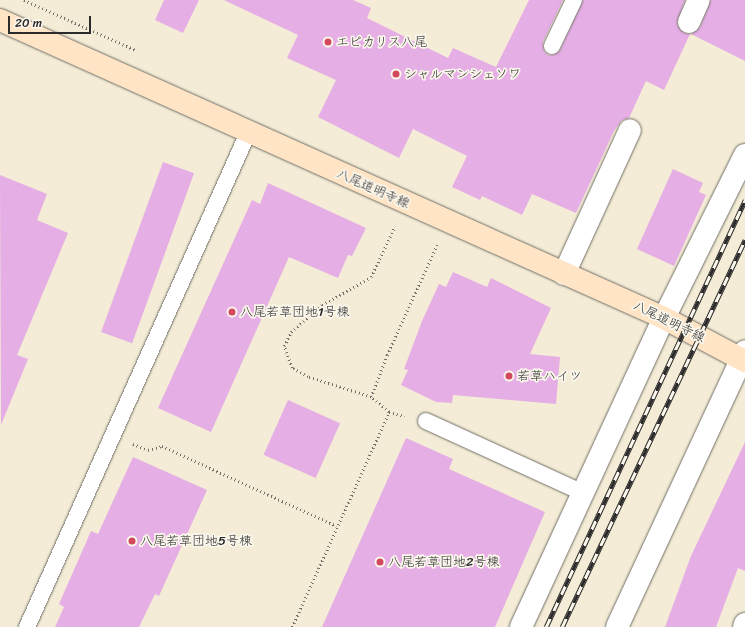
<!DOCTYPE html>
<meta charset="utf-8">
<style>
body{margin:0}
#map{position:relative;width:745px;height:627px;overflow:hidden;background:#f4ecd6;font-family:Sriracha,"Klee One",sans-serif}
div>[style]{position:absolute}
.building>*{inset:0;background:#e5aee5;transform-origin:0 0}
.path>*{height:2.5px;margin-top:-1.25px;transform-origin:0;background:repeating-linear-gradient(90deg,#716f67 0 1px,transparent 0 4px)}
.roads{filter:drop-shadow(0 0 1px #716f67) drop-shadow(0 0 1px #716f67)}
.service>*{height:16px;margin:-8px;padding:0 8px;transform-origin:8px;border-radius:8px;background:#fff}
.minor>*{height:22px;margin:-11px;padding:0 11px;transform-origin:11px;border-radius:11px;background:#fff}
.tertiary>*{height:22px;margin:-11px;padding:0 11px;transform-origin:11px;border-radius:11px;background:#fff}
.secondary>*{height:22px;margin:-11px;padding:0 11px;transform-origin:11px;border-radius:11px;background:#ffe4c6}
.rail>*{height:4.5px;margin-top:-2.25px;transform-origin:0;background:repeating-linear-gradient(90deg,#fbf7ec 0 9px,#2b2b2b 0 18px);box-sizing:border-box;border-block:1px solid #2b2b2b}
.dots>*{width:11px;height:11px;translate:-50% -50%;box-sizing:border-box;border:2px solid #fbf7ec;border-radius:50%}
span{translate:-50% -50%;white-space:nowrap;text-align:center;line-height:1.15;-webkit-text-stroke:3.5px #fbf7ec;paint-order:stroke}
.poi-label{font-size:13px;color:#2b2b2b}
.left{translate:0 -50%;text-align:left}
.street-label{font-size:13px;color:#2b2b2b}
.scale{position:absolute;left:8px;top:16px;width:83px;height:18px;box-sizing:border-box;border:2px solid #2b2b2b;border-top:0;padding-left:5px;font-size:12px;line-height:14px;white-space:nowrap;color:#2b2b2b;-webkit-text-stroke:3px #fbf7ec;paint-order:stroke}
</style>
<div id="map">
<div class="building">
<i style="clip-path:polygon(164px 0,199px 0,183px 33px,155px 20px)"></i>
<i style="clip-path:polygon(224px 0,353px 0,371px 8px,367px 18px,448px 58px,453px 48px,496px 67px,529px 0,563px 0,543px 42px,544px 51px,548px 55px,553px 55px,560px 50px,583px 0,685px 0,677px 24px,684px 33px,690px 34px,664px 90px,646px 81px,629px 118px,622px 120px,614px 131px,576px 213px,532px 194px,522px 215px,482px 196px,480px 200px,452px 187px,467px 156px,413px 129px,399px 158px,318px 117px,336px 80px,287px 58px,298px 35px)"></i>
<i style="clip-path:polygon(711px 0,745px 0,745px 61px,691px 34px,700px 27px)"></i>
<i style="left:163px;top:162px;width:33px;height:181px;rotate:20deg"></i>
<i style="clip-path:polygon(673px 169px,703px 183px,699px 192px,706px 195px,674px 266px,637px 249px)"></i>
<i style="clip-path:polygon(0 175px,47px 194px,37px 220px,68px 233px,17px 355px,28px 359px,1px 425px)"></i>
<i style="clip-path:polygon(268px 183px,366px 228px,352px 256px,348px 255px,338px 278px,289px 257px,211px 432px,158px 408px,252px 200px,260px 204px)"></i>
<i style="clip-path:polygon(453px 272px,487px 287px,491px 278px,551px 308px,530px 354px,560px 357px,556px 404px,453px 395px,452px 403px,436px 402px,401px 385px,408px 370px,404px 369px,422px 321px,439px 284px,446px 287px)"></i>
<i style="left:288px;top:400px;width:57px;height:60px;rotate:24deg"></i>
<i style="clip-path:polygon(406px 438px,453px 459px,449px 469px,545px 512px,495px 627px,322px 627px)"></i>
<i style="clip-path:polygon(745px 442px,745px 571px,738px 568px,716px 627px,665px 627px,691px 556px)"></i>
<i style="clip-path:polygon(133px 457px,207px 490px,159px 596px,155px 594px,139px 627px,55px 627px,64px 607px,59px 604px,91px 531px,98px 534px)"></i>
</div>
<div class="path">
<i style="left:24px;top:0;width:122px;rotate:24.2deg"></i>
<i style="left:371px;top:397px;width:66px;rotate:-162.4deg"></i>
<i style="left:308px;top:377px;width:18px;rotate:-151deg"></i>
<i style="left:292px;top:368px;width:23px;rotate:-110deg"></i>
<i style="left:284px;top:346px;width:16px;rotate:-63deg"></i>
<i style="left:291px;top:332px;width:41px;rotate:-41.1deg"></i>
<i style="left:322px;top:305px;width:56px;rotate:-29.7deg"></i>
<i style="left:371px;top:277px;width:56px;rotate:-64.8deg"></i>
<i style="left:389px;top:412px;width:16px;rotate:15deg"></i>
<i style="left:133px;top:444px;width:16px;rotate:22deg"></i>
<i style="left:148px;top:450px;width:15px;rotate:-16deg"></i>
<i style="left:162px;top:446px;width:192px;rotate:24.6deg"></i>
<i style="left:292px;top:627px;width:236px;rotate:-65.7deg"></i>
<i style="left:389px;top:412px;width:23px;rotate:-140deg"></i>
<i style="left:371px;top:397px;width:45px;rotate:-69.1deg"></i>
<i style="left:387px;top:355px;width:121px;rotate:-65.6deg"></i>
</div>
<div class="roads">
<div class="service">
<i style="left:552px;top:46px;width:51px;rotate:-64.4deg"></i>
<i style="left:426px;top:421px;width:173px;rotate:24.6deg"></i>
<i style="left:27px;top:627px;width:541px;rotate:-65.9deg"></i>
</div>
<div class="minor">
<i style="left:689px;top:22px;width:24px;rotate:-66deg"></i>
<i style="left:564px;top:274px;width:158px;rotate:-65.4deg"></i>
<i style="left:521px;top:627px;width:340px;rotate:-65.2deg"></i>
<i style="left:664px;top:318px;width:182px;rotate:-63.6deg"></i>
<i style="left:744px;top:627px;width:3px;rotate:-72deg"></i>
</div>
<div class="tertiary">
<i style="left:617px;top:627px;width:304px;rotate:-65.1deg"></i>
</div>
<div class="secondary">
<i style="left:0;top:20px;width:728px;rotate:24.17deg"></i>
<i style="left:664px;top:318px;width:92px;rotate:28deg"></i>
</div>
</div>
<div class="rail">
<i style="left:546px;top:627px;width:471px;rotate:-65deg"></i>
<i style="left:562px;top:627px;width:428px;rotate:-64.7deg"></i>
</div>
<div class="dots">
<i style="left:328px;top:42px;background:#d1495b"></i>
<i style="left:396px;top:74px;background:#d1495b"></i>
<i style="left:232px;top:312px;background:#d1495b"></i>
<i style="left:509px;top:376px;background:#d1495b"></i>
<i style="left:132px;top:541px;background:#d1495b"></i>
<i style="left:380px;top:562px;background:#d1495b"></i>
</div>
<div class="poi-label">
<span class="left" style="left:336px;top:42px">エピカリス八尾</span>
<span class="left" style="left:404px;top:74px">シャルマンシェソワ</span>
<span class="left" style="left:240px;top:312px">八尾若草団地1号棟</span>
<span class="left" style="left:517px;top:376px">若草ハイツ</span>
<span class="left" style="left:140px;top:541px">八尾若草団地5号棟</span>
<span class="left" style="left:388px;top:562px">八尾若草団地2号棟</span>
</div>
<div class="street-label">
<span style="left:373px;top:189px;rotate:24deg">八尾道明寺線</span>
<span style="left:669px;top:322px;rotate:26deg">八尾道明寺線</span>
</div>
<div class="scale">20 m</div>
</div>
